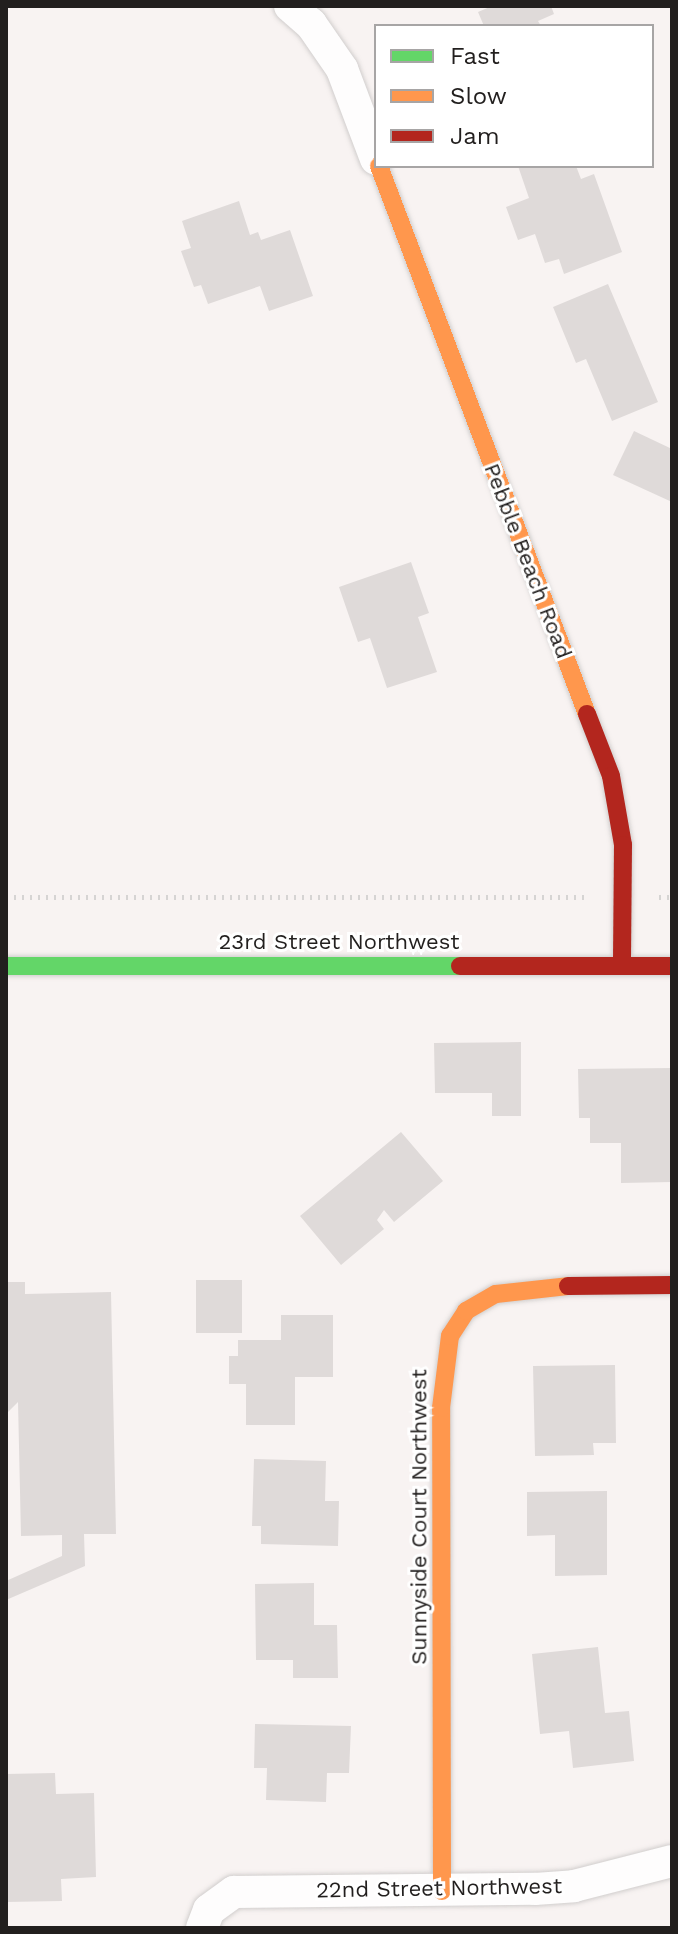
<!DOCTYPE html>
<style>
body{margin:0}
#map{position:relative;width:678px;height:1934px;overflow:hidden;background:#f8f3f2;font-family:"Work Sans",sans-serif}
div>[style]{position:absolute}
.building>*{inset:0;background:#dfdad9;transform-origin:0 0}
.path>*{height:5px;margin-top:-2.5px;transform-origin:0;background:repeating-linear-gradient(90deg,#d6d4d3 0 2px,transparent 0 8px)}
.roads{filter:drop-shadow(0 0 2px #d1cecd) drop-shadow(0 0 2px #d1cecd)}
.street>*{height:32px;margin:-16px;padding:0 16px;transform-origin:16px;border-radius:16px;background:#fefdfd}
.fast>*{height:18px;margin:-9px;padding:0 9px;transform-origin:9px;border-radius:9px;background:#63d668}
.slow>*{height:18px;margin:-9px;padding:0 9px;transform-origin:9px;border-radius:9px;background:#ff974d}
.jam>*{height:18px;margin:-9px;padding:0 9px;transform-origin:9px;border-radius:9px;background:#b3261e}
span{translate:-50% -50%;white-space:nowrap;text-align:center;line-height:1.15;-webkit-text-stroke:6px #fff;paint-order:stroke}
.street-label{font-size:22px;color:#221f1e}
.frame{position:absolute;inset:0;border:8px solid #221f1e;pointer-events:none}
.legend{position:absolute;left:374px;top:24px;width:280px;height:144px;box-sizing:border-box;background:#fff;border:2px solid #a7a5a5;margin:0;padding:10px 14px;list-style:none;font-size:24px;color:#221f1e}
.legend li{display:flex;align-items:center;gap:16px;height:40px}
.legend b{width:40px;border:2px solid #a7a5a5}
</style>
<div id="map">
<div class="building">
<i style="clip-path:polygon(492px 6px,551px 6px,554px 14px,538px 21px,541px 26px,484px 26px,478px 12px)"></i>
<i style="clip-path:polygon(518px 166px,576px 166px,581px 179px,594px 174px,622px 252px,564px 274px,559px 259px,545px 263px,535px 234px,518px 240px,506px 207px,529px 198px)"></i>
<i style="clip-path:polygon(239px 201px,250px 235px,258px 232px,261px 240px,290px 230px,313px 296px,269px 311px,260px 286px,208px 304px,201px 285px,194px 287px,181px 251px,191px 248px,182px 221px)"></i>
<i style="clip-path:polygon(608px 284px,658px 402px,612px 421px,586px 359px,576px 363px,553px 307px)"></i>
<i style="clip-path:polygon(634px 431px,672px 449px,672px 502px,613px 475px)"></i>
<i style="clip-path:polygon(411px 562px,429px 613px,418px 617px,437px 672px,387px 688px,370px 638px,358px 642px,339px 587px)"></i>
<i style="clip-path:polygon(521px 1042px,521px 1116px,492px 1116px,492px 1093px,435px 1093px,434px 1043px)"></i>
<i style="clip-path:polygon(672px 1068px,672px 1182px,621px 1183px,621px 1143px,590px 1143px,590px 1118px,579px 1118px,578px 1069px)"></i>
<i style="clip-path:polygon(401px 1132px,443px 1181px,394px 1222px,384px 1210px,377px 1220px,384px 1229px,341px 1265px,300px 1216px)"></i>
<i style="left:196px;top:1280px;width:46px;height:53px"></i>
<i style="clip-path:polygon(6px 1282px,25px 1282px,25px 1294px,111px 1292px,116px 1534px,84px 1534px,85px 1566px,6px 1600px,6px 1581px,62px 1556px,62px 1535px,21px 1536px,18px 1402px,6px 1414px)"></i>
<i style="clip-path:polygon(281px 1315px,333px 1315px,333px 1377px,295px 1377px,295px 1425px,246px 1425px,246px 1384px,229px 1384px,229px 1356px,238px 1356px,238px 1340px,281px 1340px)"></i>
<i style="clip-path:polygon(615px 1365px,616px 1443px,593px 1443px,594px 1455px,535px 1456px,533px 1366px)"></i>
<i style="clip-path:polygon(254px 1459px,326px 1461px,325px 1501px,339px 1501px,338px 1546px,261px 1544px,261px 1526px,252px 1526px)"></i>
<i style="clip-path:polygon(607px 1491px,607px 1575px,555px 1576px,555px 1535px,527px 1536px,527px 1492px)"></i>
<i style="clip-path:polygon(314px 1583px,314px 1625px,337px 1625px,338px 1678px,293px 1678px,293px 1660px,256px 1660px,255px 1584px)"></i>
<i style="clip-path:polygon(598px 1647px,605px 1713px,629px 1711px,634px 1761px,573px 1768px,569px 1731px,540px 1734px,532px 1654px)"></i>
<i style="clip-path:polygon(255px 1724px,351px 1726px,349px 1773px,327px 1773px,326px 1802px,266px 1800px,267px 1768px,254px 1768px)"></i>
<i style="clip-path:polygon(55px 1773px,56px 1794px,94px 1793px,96px 1877px,61px 1879px,62px 1901px,6px 1902px,6px 1774px)"></i>
</div>
<div class="path">
<i style="left:6px;top:897px;width:579px"></i>
<i style="left:659px;top:897px;width:13px"></i>
</div>
<div class="roads">
<div class="street">
<i style="left:290px;top:6px;width:28px;rotate:41deg"></i>
<i style="left:311px;top:24px;width:55px;rotate:55.4deg"></i>
<i style="left:342px;top:69px;width:96px;rotate:69.3deg"></i>
<i style="left:202px;top:1928px;width:19px;rotate:-69deg"></i>
<i style="left:209px;top:1910px;width:31px;rotate:-36deg"></i>
<i style="left:234px;top:1892px;width:301px;rotate:-0.6deg"></i>
<i style="left:535px;top:1889px;width:39px;rotate:-4deg"></i>
<i style="left:574px;top:1886px;width:101px;rotate:-14.3deg"></i>
</div>
<div class="fast">
<i style="left:6px;top:966px;width:454px"></i>
</div>
<div class="slow">
<i style="left:379px;top:166px;width:586px;rotate:69.22deg"></i>
<i style="left:442px;top:1891px;width:483px;rotate:-90.1deg"></i>
<i style="left:441px;top:1408px;width:73px;rotate:-82.9deg"></i>
<i style="left:450px;top:1336px;width:30px;rotate:-57deg"></i>
<i style="left:466px;top:1311px;width:34px;rotate:-30deg"></i>
<i style="left:496px;top:1294px;width:72px;rotate:-6.3deg"></i>
</div>
<div class="jam">
<i style="left:587px;top:714px;width:66px;rotate:68.8deg"></i>
<i style="left:611px;top:776px;width:70px;rotate:80.1deg"></i>
<i style="left:623px;top:845px;width:121px;rotate:90.5deg"></i>
<i style="left:460px;top:966px;width:212px"></i>
<i style="left:568px;top:1286px;width:104px;rotate:-0.6deg"></i>
</div>
</div>
<div class="street-label">
<span style="left:528px;top:561px;rotate:69deg">Pebble Beach Road</span>
<span style="left:339px;top:942px">23rd Street Northwest</span>
<span style="left:419px;top:1517px;rotate:-90deg">Sunnyside Court Northwest</span>
<span style="left:439px;top:1888px;rotate:-1deg">22nd Street Northwest</span>
</div>
<div class="frame"></div>
<ul class="legend">
<li><b style="height:10px;background:#63d668"></b>Fast</li>
<li><b style="height:10px;background:#ff974d"></b>Slow</li>
<li><b style="height:10px;background:#b3261e"></b>Jam</li>
</ul>
</div>
